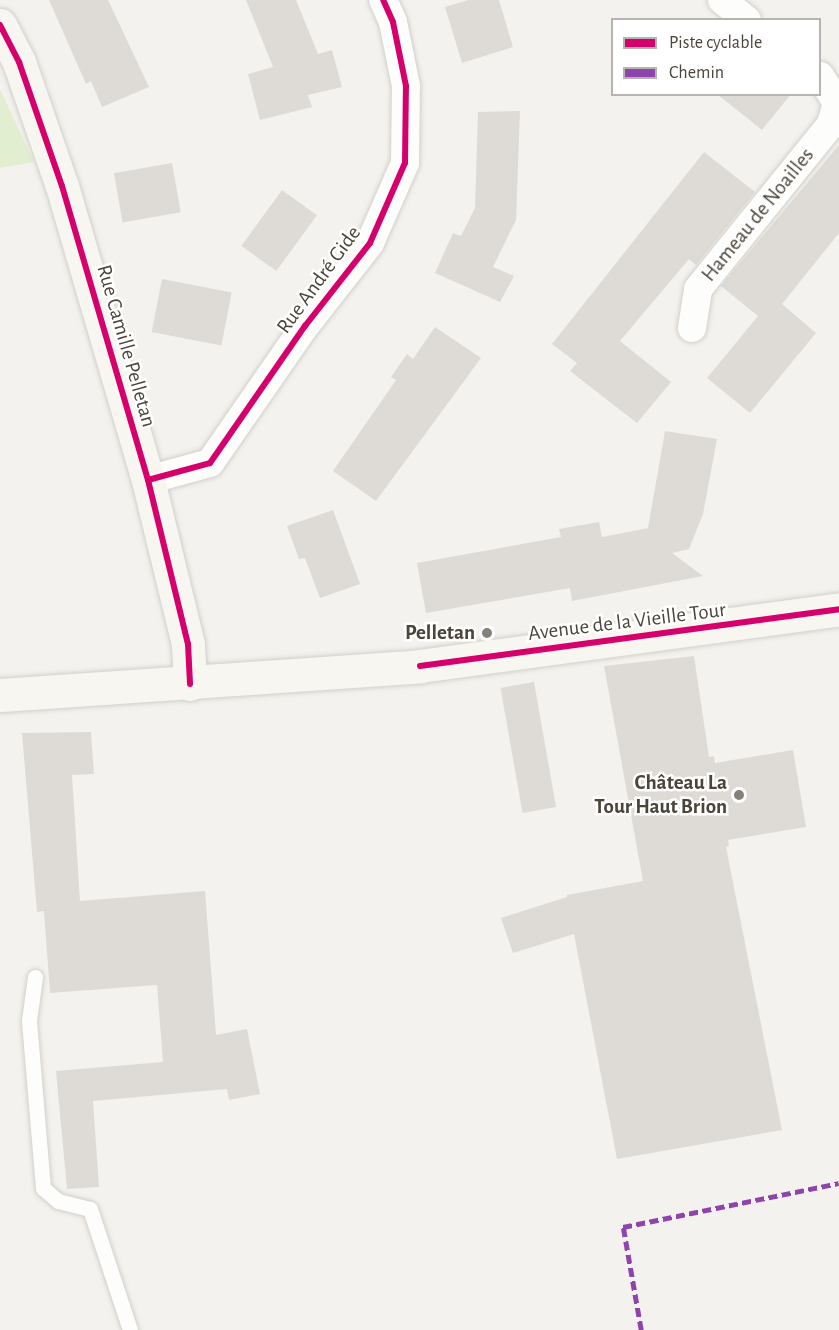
<!DOCTYPE html>
<meta charset="utf-8">
<style>
body{margin:0}
#map{position:relative;width:839px;height:1330px;overflow:hidden;background:#f4f2ee;font-family:"Alegreya Sans",sans-serif}
div>[style]{position:absolute}
.green>*{inset:0;background:#e1eecf}
.building>*{inset:0;background:#dedbd6;transform-origin:0 0}
.roads{filter:drop-shadow(0 0 2px #d2d0cb) drop-shadow(0 0 2px #d2d0cb)}
.lane>*{height:15px;margin:-7.5px;padding:0 7.5px;transform-origin:7.5px;border-radius:7.5px;background:#fdfdfc}
.street>*{height:28px;margin:-14px;padding:0 14px;transform-origin:14px;border-radius:14px;background:#fdfdfc}
.secondary>*{height:33px;margin:-16.5px;padding:0 16.5px;transform-origin:16.5px;border-radius:16.5px;background:#f7f6f1}
.quiet>*{height:4.5px;margin-top:-2.25px;transform-origin:0;background:repeating-linear-gradient(90deg,#8e44ad 0 9px,transparent 0 13.5px)}
.cycleway>*{height:6px;margin:-3px;padding:0 3px;transform-origin:3px;border-radius:3px;background:#d6006c}
.dots>*{width:16px;height:16px;translate:-50% -50%;box-sizing:border-box;border:3px solid #fff;border-radius:50%}
span{translate:-50% -50%;white-space:nowrap;text-align:center;line-height:1.15;-webkit-text-stroke:5px #fff;paint-order:stroke}
.street-label{font-size:21px;color:#4b4439}
.poi-label{font-size:21px;color:#4b4439;font-weight:700}
.right{translate:-100% -50%;text-align:right}
.legend{position:absolute;left:611px;top:18px;width:210px;height:78px;box-sizing:border-box;background:#fff;border:2px solid #b7b4b0;margin:0;padding:8px 10px;list-style:none;font-size:18px;color:#4b4439}
.legend li{display:flex;align-items:center;gap:12px;height:30px}
.legend b{width:30px;border:2px solid #b7b4b0}
</style>
<div id="map">
<div class="green">
<i style="clip-path:polygon(0 89px,34px 162px,0 168px)"></i>
</div>
<div class="building">
<i style="clip-path:polygon(49px 0,108px 0,149px 87px,102px 107px,91px 81px,86px 84px)"></i>
<i style="clip-path:polygon(246px 0,296px 0,318px 54px,332px 50px,342px 87px,308px 95px,312px 107px,260px 120px,248px 74px,273px 67px)"></i>
<i style="clip-path:polygon(468px 0,499px 0,513px 47px,462px 63px,445px 7px)"></i>
<i style="clip-path:polygon(717px 94px,791px 94px,762px 130px)"></i>
<i style="clip-path:polygon(520px 111px,516px 220px,493px 267px,514px 276px,500px 302px,435px 273px,453px 233px,461px 236px,475px 208px,478px 112px)"></i>
<i style="clip-path:polygon(839px 145px,839px 233px,782px 304px,816px 333px,750px 413px,707px 378px,758px 316px,721px 286px)"></i>
<i style="clip-path:polygon(704px 152px,755px 192px,696px 265px,689px 259px,620px 341px,671px 382px,637px 423px,570px 371px,577px 363px,552px 344px)"></i>
<i style="left:172px;top:163px;width:50px;height:59px;rotate:80deg"></i>
<i style="left:282px;top:190px;width:43px;height:69px;rotate:36deg"></i>
<i style="left:162px;top:279px;width:71px;height:54px;rotate:11deg"></i>
<i style="clip-path:polygon(435px 327px,481px 358px,376px 501px,333px 471px,396px 380px,391px 377px,407px 354px,413px 359px)"></i>
<i style="clip-path:polygon(665px 431px,717px 439px,703px 514px,689px 549px,672px 553px,703px 576px,572px 601px,570px 588px,426px 613px,417px 563px,561px 537px,559px 529px,599px 522px,602px 537px,648px 528px)"></i>
<i style="clip-path:polygon(333px 510px,360px 584px,320px 598px,305px 558px,299px 559px,287px 526px)"></i>
<i style="clip-path:polygon(694px 656px,709px 757px,714px 756px,715px 763px,793px 750px,806px 827px,728px 840px,729px 846px,726px 847px,782px 1130px,617px 1159px,574px 934px,513px 953px,501px 918px,567px 897px,567px 895px,643px 881px,604px 666px)"></i>
<i style="left:534px;top:682px;width:127px;height:34px;rotate:80deg"></i>
<i style="clip-path:polygon(91px 732px,94px 774px,72px 775px,80px 901px,205px 891px,216px 1035px,247px 1029px,260px 1094px,229px 1100px,227px 1089px,93px 1101px,99px 1187px,67px 1189px,56px 1071px,163px 1062px,157px 985px,50px 993px,44px 911px,37px 912px,22px 733px)"></i>
</div>
<div class="roads">
<div class="lane">
<i style="left:35px;top:977px;width:44px;rotate:97.8deg"></i>
<i style="left:29px;top:1021px;width:168px;rotate:85.2deg"></i>
<i style="left:43px;top:1188px;width:20px;rotate:41deg"></i>
<i style="left:58px;top:1201px;width:33px;rotate:14deg"></i>
<i style="left:90px;top:1209px;width:127px;rotate:71.7deg"></i>
</div>
<div class="street">
<i style="left:722px;top:0;width:32px;rotate:39deg"></i>
<i style="left:692px;top:328px;width:39px;rotate:-81deg"></i>
<i style="left:698px;top:289px;width:212px;rotate:-51.1deg"></i>
<i style="left:831px;top:124px;width:22px;rotate:-74deg"></i>
<i style="left:837px;top:103px;width:32px;rotate:-122deg"></i>
<i style="left:148px;top:480px;width:64px;rotate:-15.3deg"></i>
<i style="left:210px;top:463px;width:167px;rotate:-55.3deg"></i>
<i style="left:305px;top:326px;width:105px;rotate:-51.9deg"></i>
<i style="left:370px;top:243px;width:87px;rotate:-66.4deg"></i>
<i style="left:405px;top:163px;width:77px;rotate:-89.3deg"></i>
<i style="left:406px;top:86px;width:65px;rotate:-101.5deg"></i>
<i style="left:393px;top:22px;width:24px;rotate:-114deg"></i>
</div>
<div class="secondary">
<i style="left:0;top:25px;width:42px;rotate:62.8deg"></i>
<i style="left:19px;top:62px;width:131px;rotate:70.9deg"></i>
<i style="left:62px;top:186px;width:306px;rotate:73.7deg"></i>
<i style="left:148px;top:480px;width:169px;rotate:76.3deg"></i>
<i style="left:188px;top:644px;width:40px;rotate:87.1deg"></i>
<i style="left:0;top:695px;width:421px;rotate:-3.9deg"></i>
<i style="left:420px;top:666px;width:423px;rotate:-7.7deg"></i>
</div>
</div>
<div class="quiet">
<i style="left:641px;top:1330px;width:105px;rotate:-99.9deg"></i>
<i style="left:623px;top:1227px;width:220px;rotate:-11.5deg"></i>
</div>
<div class="cycleway">
<i style="left:0;top:25px;width:42px;rotate:62.8deg"></i>
<i style="left:19px;top:62px;width:131px;rotate:70.9deg"></i>
<i style="left:62px;top:186px;width:306px;rotate:73.7deg"></i>
<i style="left:148px;top:480px;width:169px;rotate:76.3deg"></i>
<i style="left:188px;top:644px;width:40px;rotate:87.1deg"></i>
<i style="left:148px;top:480px;width:64px;rotate:-15.3deg"></i>
<i style="left:210px;top:463px;width:167px;rotate:-55.3deg"></i>
<i style="left:305px;top:326px;width:105px;rotate:-51.9deg"></i>
<i style="left:370px;top:243px;width:87px;rotate:-66.4deg"></i>
<i style="left:405px;top:163px;width:77px;rotate:-89.3deg"></i>
<i style="left:406px;top:86px;width:65px;rotate:-101.5deg"></i>
<i style="left:393px;top:22px;width:24px;rotate:-114deg"></i>
<i style="left:420px;top:666px;width:423px;rotate:-7.7deg"></i>
</div>
<div class="dots">
<i style="left:487px;top:633px;background:#868178"></i>
<i style="left:739px;top:795px;background:#868178"></i>
</div>
<div class="street-label">
<span style="left:758px;top:215px;rotate:-51deg">Hameau de Noailles</span>
<span style="left:319px;top:280px;rotate:-54deg">Rue André Gide</span>
<span style="left:126px;top:346px;rotate:74deg">Rue Camille Pelletan</span>
<span style="left:627px;top:622px;rotate:-7deg">Avenue de la Vieille Tour</span>
</div>
<div class="poi-label">
<span class="right" style="left:475px;top:633px">Pelletan</span>
<span class="right" style="left:727px;top:795px">Château La<br>Tour Haut Brion</span>
</div>
<ul class="legend">
<li><b style="height:8px;background:#d6006c"></b>Piste cyclable</li>
<li><b style="height:8px;background:#8e44ad"></b>Chemin</li>
</ul>
</div>
